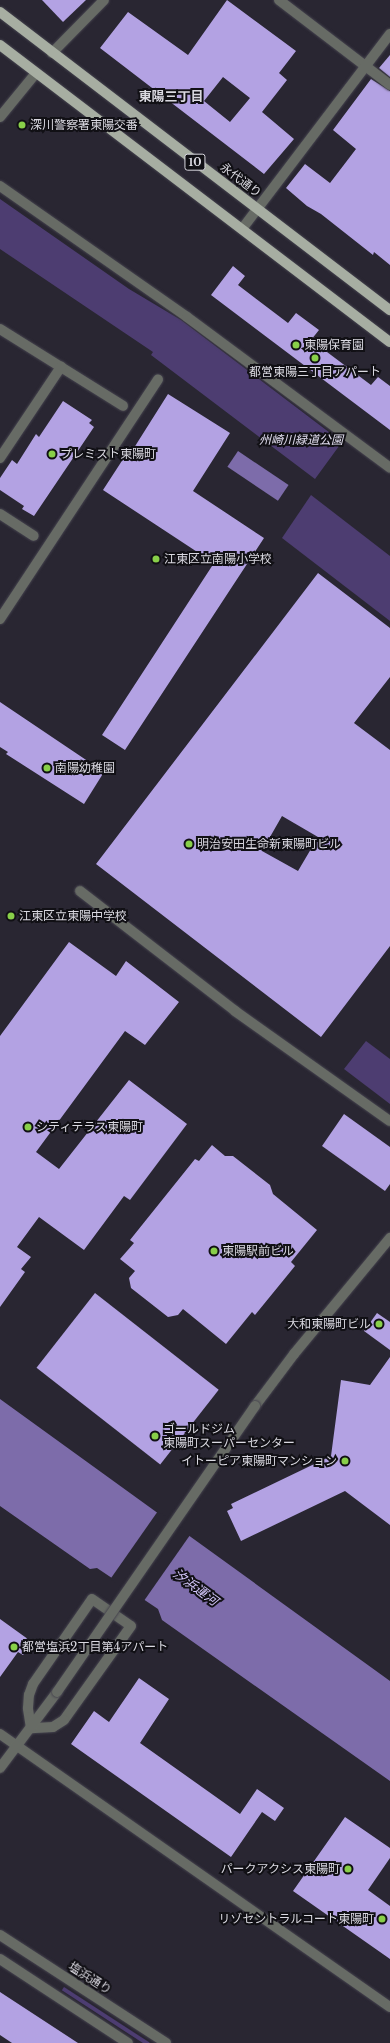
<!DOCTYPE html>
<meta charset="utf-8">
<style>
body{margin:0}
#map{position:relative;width:390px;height:2043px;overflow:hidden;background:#292632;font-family:"Libre Baskerville","Noto Sans JP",serif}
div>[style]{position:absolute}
.green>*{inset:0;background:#4d3d71;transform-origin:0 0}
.water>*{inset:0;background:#7d6caa;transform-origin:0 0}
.pier>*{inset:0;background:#292632;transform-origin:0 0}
.building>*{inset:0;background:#b3a2e3;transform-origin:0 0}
.roads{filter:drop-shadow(0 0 1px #45434e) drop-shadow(0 0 1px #45434e)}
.minor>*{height:10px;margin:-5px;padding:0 5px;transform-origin:5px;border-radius:5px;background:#676b65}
.major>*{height:10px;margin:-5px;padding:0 5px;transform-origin:5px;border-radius:5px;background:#a7aea2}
.bridges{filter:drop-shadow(0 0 1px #45434e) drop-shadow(0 0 1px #45434e)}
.minor-bridge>*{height:10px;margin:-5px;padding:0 5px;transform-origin:5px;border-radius:5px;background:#676b65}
.dots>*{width:11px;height:11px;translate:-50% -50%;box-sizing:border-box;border:2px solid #111015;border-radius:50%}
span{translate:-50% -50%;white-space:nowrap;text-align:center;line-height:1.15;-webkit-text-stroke:4px #111015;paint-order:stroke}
.shield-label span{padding:1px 3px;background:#111015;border:1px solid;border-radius:3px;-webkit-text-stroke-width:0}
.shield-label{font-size:11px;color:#dad9e1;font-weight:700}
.poi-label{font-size:12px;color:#dad9e1}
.left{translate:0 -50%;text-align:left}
.right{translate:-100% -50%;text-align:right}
.street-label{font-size:12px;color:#dad9e1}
.park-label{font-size:12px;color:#e3dff1;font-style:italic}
.neighbourhood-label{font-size:13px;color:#dad9e1;font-weight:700}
.water-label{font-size:13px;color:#d6c9fe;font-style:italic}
</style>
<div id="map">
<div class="green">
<i style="clip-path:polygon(0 199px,129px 289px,181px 320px,342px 442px,315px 479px,151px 355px,153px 352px,0 249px)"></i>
<i style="clip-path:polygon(311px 495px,390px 556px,390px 621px,282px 538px)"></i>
<i style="clip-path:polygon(366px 1041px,390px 1059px,390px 1104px,344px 1069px)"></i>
<i style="left:64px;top:1987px;width:102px;height:4px;rotate:33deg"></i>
</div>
<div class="water">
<i style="left:238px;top:451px;width:61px;height:19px;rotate:34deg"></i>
<i style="clip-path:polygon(0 1399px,390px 1681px,390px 1781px,162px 1620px,158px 1609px,97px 1568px,90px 1569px,0 1506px)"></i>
</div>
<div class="pier">
<i style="left:158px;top:1511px;width:40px;height:83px;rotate:35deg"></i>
</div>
<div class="building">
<i style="clip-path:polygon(42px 0,86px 0,63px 22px)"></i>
<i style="clip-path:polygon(evenodd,227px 0,296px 51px,279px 73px,287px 80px,262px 112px,294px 139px,264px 174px,100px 48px,128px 12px,188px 55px,227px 0,223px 77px,250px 98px,230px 122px,204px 101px,223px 77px)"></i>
<i style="clip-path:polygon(390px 55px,390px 77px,379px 68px)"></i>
<i style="clip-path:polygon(371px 79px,390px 91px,390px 265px,374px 252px,373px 255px,321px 214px,307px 206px,286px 188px,305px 164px,330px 183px,356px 149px,333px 130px)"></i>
<i style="clip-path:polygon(233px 266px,245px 276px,238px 285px,288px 323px,296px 313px,319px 330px,311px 340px,371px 385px,378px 377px,390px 386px,390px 430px,211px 295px)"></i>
<i style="clip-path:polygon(168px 394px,230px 433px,193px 491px,264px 538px,125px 750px,102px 735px,214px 563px,103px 490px,129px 450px,132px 451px)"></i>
<i style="clip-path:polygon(63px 401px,92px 420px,89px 423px,94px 427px,34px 516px,22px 509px,24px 506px,0 490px,0 478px,12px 460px,17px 464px,36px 434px,39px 437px)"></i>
<i style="clip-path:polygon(evenodd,318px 573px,390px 628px,390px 677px,354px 723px,390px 750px,390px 946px,321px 1037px,96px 864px,318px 573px,282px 816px,318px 837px,298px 871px,262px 851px,282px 816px)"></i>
<i style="clip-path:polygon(0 702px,104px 772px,84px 804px,6px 754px,8px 752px,0 747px)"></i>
<i style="clip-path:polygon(69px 942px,116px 976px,126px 961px,179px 1002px,145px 1045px,125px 1031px,36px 1152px,59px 1169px,129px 1080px,187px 1124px,130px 1200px,124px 1196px,84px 1250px,39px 1217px,17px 1247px,31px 1257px,21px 1269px,25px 1272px,0 1307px,0 1036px)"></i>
<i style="clip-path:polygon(344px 1114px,390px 1147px,390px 1184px,385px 1191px,322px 1146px)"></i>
<i style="clip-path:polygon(212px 1145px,225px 1156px,233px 1156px,270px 1185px,273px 1194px,317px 1230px,291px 1262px,295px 1266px,255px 1315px,252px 1312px,226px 1344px,183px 1309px,178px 1315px,168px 1317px,131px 1288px,129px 1278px,135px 1271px,120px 1259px,134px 1243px,130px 1240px,195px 1159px,199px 1161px)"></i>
<i style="left:95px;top:1293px;width:157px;height:95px;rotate:38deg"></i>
<i style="clip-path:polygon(377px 1313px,390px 1322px,390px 1350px,364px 1331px)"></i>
<i style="clip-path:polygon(390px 1357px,390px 1525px,345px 1491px,241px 1541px,227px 1511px,233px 1508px,231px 1504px,331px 1456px,341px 1380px,370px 1385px)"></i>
<i style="clip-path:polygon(0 1619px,32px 1642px,23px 1655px,18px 1652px,0 1677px)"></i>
<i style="clip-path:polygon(139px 1678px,169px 1699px,140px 1743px,240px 1814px,257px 1789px,284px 1808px,275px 1821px,262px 1812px,231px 1857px,71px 1744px,94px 1711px,109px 1722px)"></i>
<i style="clip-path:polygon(345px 1817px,390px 1848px,390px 1858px,368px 1890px,390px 1906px,390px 1959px,293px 1891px)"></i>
<i style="clip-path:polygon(0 1992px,78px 2043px,12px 2043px,0 2035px)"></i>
</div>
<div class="roads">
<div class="minor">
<i style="left:279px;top:0;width:140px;rotate:37.4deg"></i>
<i style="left:52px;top:53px;width:74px;rotate:-45.5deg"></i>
<i style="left:0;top:117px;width:57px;rotate:-50.7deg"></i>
<i style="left:0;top:186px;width:228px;rotate:35deg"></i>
<i style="left:187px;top:317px;width:253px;rotate:36.6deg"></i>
<i style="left:242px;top:229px;width:245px;rotate:-52.8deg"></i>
<i style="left:0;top:329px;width:145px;rotate:32deg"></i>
<i style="left:0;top:458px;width:110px;rotate:-56.2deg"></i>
<i style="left:0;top:514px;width:40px;rotate:32.9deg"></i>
<i style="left:0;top:619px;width:287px;rotate:-56.6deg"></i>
<i style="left:80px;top:891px;width:196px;rotate:37.7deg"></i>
<i style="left:235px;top:1011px;width:190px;rotate:35.4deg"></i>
<i style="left:255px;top:1406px;width:65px;rotate:-53.1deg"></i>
<i style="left:294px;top:1354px;width:151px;rotate:-50.4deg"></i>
<i style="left:92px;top:1599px;width:47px;rotate:34.7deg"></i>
<i style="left:131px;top:1626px;width:115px;rotate:125.5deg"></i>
<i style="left:64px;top:1720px;width:13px;rotate:148deg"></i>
<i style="left:53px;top:1727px;width:22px;rotate:177deg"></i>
<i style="left:31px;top:1728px;width:20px;rotate:-99deg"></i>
<i style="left:28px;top:1708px;width:13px;rotate:-86deg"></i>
<i style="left:29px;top:1695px;width:12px;rotate:-70deg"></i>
<i style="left:33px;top:1684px;width:103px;rotate:-55.2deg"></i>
<i style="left:0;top:1734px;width:476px;rotate:35deg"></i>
<i style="left:0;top:1768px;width:95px;rotate:-53.1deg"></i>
<i style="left:0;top:1935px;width:198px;rotate:33deg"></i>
<i style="left:0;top:1959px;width:153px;rotate:33.3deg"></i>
</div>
<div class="major">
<i style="left:0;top:12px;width:491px;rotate:37.4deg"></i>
<i style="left:0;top:45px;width:490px;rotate:37.3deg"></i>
</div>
</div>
<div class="bridges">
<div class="minor-bridge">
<i style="left:57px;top:1692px;width:348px;rotate:-55.3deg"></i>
</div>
</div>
<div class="dots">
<i style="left:22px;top:125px;background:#88cf49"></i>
<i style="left:296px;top:345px;background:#88cf49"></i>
<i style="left:315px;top:358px;background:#88cf49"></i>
<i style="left:52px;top:454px;background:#88cf49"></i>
<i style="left:156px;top:559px;background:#88cf49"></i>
<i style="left:47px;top:768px;background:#88cf49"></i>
<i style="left:189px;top:844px;background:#88cf49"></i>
<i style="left:11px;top:916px;background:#88cf49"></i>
<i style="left:28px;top:1127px;background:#88cf49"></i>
<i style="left:214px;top:1251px;background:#88cf49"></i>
<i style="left:379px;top:1324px;background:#88cf49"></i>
<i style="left:155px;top:1436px;background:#88cf49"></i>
<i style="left:345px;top:1461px;background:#88cf49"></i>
<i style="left:14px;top:1647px;background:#88cf49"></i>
<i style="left:348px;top:1869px;background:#88cf49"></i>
<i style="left:382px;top:1919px;background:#88cf49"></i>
</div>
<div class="shield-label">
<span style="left:195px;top:162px">10</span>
</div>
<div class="poi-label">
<span class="left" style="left:30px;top:125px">深川警察署東陽交番</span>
<span class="left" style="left:304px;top:345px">東陽保育園</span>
<span style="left:315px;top:372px">都営東陽三丁目アパート</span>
<span class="left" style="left:60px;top:454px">プレミスト東陽町</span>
<span class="left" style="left:164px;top:559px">江東区立南陽小学校</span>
<span class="left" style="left:55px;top:768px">南陽幼稚園</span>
<span class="left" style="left:197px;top:844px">明治安田生命新東陽町ビル</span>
<span class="left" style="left:19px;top:916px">江東区立東陽中学校</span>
<span class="left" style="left:36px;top:1127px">シティテラス東陽町</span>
<span class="left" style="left:222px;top:1251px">東陽駅前ビル</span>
<span class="right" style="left:371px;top:1324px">大和東陽町ビル</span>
<span class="left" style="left:163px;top:1436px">ゴールドジム<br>東陽町スーパーセンター</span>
<span class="right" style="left:337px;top:1461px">イトーピア東陽町マンション</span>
<span class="left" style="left:22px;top:1647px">都営塩浜2丁目第4アパート</span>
<span class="right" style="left:340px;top:1869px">パークアクシス東陽町</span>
<span class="right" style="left:374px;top:1919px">リゾセントラルコート東陽町</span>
</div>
<div class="street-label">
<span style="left:241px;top:180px;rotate:37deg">永代通り</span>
<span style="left:90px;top:1978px;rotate:33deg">塩浜通り</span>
</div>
<div class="park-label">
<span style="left:301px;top:440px">州崎川緑道公園</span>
</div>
<div class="neighbourhood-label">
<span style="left:171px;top:97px">東陽三丁目</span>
</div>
<div class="water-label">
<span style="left:195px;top:1588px;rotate:36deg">汐浜運河</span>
</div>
</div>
